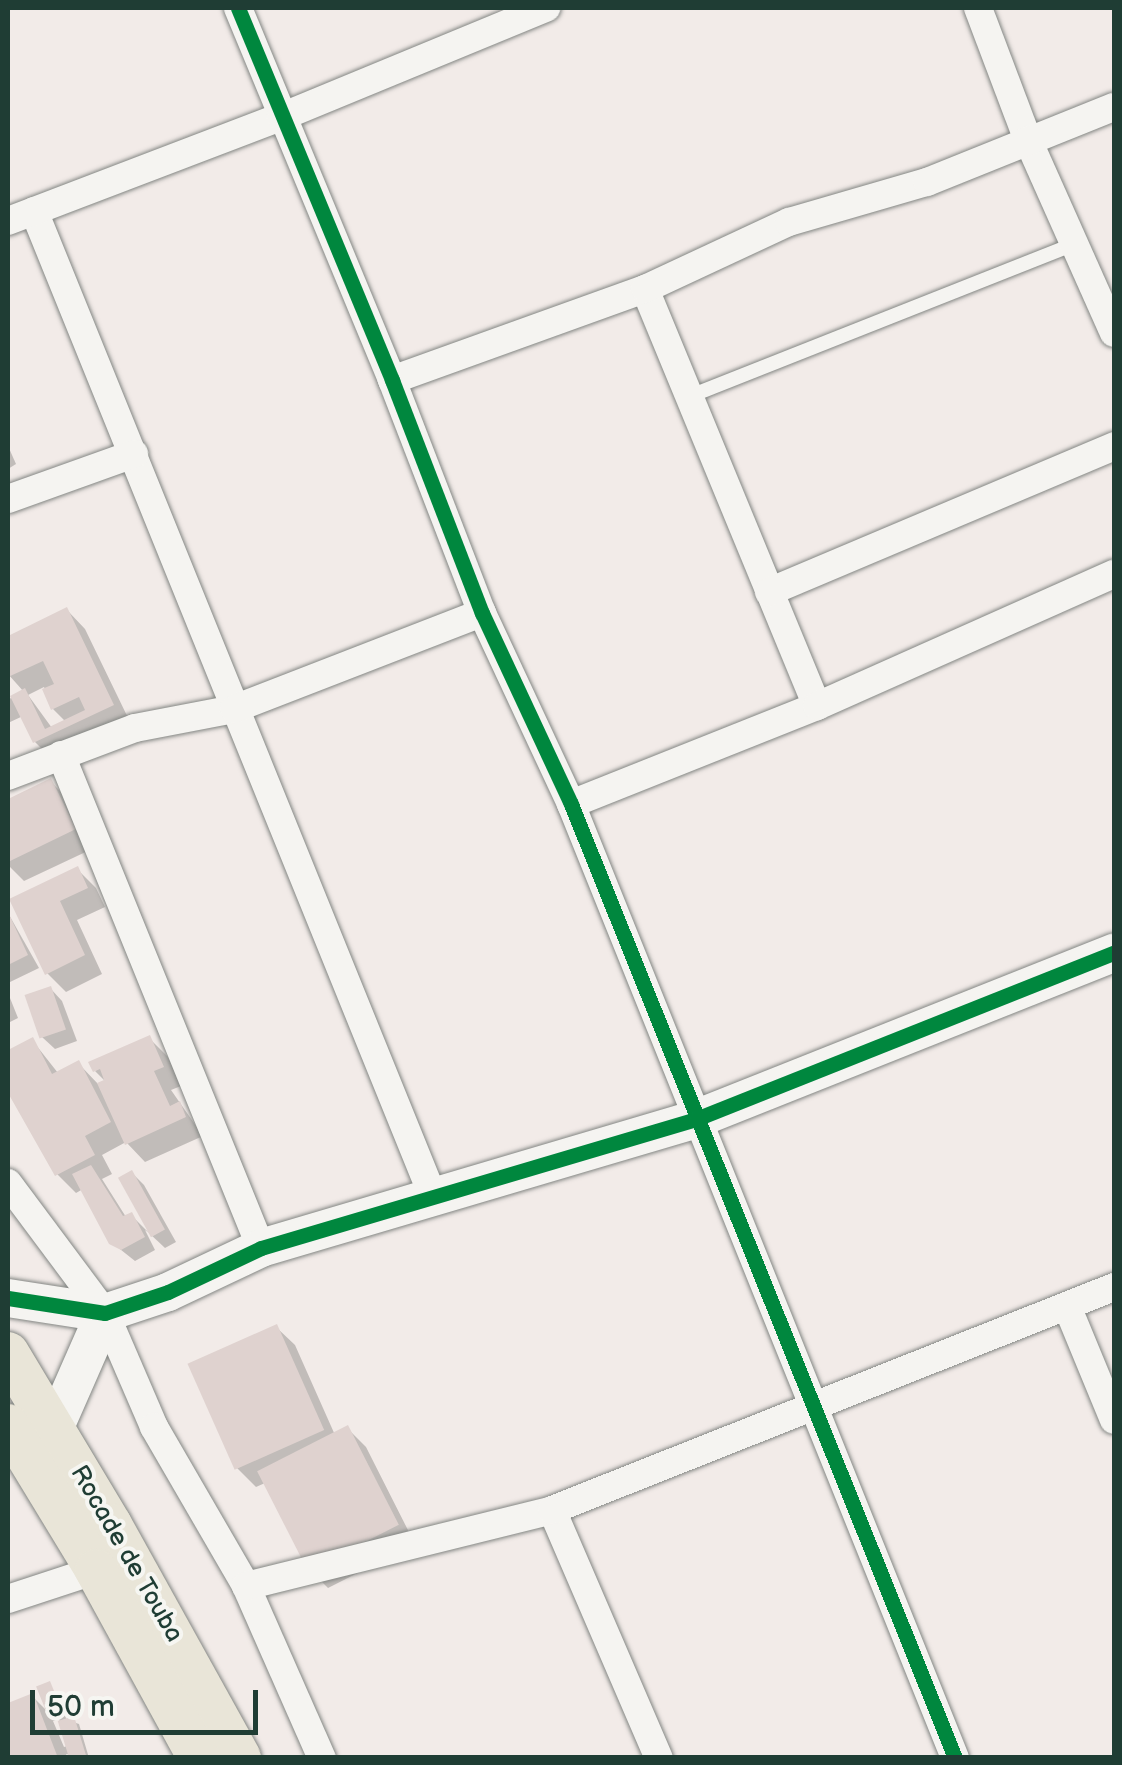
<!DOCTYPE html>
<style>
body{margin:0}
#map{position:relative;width:1122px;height:1765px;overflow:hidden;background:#f2ebe8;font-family:"Balsamiq Sans",sans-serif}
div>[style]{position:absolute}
.shadow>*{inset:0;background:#0003}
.building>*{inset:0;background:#dfd2cf;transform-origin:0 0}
.roads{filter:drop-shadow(0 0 2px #838683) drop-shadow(0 0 2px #838683)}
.lane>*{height:14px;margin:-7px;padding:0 7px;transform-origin:7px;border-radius:7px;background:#f5f4f1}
.street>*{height:28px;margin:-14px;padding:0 14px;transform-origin:14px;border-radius:14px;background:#f5f4f1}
.secondary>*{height:38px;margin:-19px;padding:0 19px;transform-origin:19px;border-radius:19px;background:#f5f4f1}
.primary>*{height:42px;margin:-21px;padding:0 21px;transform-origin:21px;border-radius:21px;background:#e9e5d8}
.cycleway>*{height:15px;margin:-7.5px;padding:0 7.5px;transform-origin:7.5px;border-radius:7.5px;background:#00873e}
span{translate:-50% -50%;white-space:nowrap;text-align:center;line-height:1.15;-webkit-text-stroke:8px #f6f6f2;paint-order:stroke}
.street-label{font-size:25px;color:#1f3d34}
.frame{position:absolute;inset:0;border:10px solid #1f3d34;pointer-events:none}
.scale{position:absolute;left:30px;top:1690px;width:228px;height:45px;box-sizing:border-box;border:5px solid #1f3d34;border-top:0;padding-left:12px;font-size:30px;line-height:35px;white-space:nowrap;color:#1f3d34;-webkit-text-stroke:8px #f6f6f2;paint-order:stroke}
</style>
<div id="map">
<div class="shadow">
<i style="clip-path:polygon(8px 446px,16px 464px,8px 469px)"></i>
<i style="clip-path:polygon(evenodd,67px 610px,85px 629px,131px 724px,54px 761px,35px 742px,23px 716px,8px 723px,8px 695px,9px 699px,24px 692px,8px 674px,8px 638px,67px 610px,44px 687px,53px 709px,66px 722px,52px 728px,28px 695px,44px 687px)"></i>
<i style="clip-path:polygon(50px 781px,69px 800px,92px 849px,24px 881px,8px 865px,8px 802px)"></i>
<i style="clip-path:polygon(77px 869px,96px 888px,105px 907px,77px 920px,102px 974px,66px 992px,47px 973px,13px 901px)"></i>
<i style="clip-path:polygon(8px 913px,39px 968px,8px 983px)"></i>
<i style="clip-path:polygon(50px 988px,62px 1001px,77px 1041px,55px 1049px,42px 1037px)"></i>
<i style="clip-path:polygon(8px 993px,18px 1018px,8px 1023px)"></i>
<i style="clip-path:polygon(149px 1038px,168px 1057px,181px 1086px,171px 1090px,203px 1136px,145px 1162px,126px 1142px,102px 1155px,112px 1174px,102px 1179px,126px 1217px,131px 1215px,149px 1233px,145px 1230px,155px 1250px,135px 1261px,111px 1242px,83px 1189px,76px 1193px,57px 1174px,8px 1086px,8px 1053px,32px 1040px,58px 1073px,78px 1063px,99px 1085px,106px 1082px,95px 1071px)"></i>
<i style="clip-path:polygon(132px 1173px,144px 1185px,176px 1242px,165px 1248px,149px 1233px)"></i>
<i style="clip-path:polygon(276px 1327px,295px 1345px,335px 1435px,347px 1428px,366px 1447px,415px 1544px,328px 1588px,309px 1569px,265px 1483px,256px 1487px,237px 1468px)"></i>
<i style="clip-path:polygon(evenodd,49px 1684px,67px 1720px,79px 1724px,89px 1758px,66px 1754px,68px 1758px,8px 1758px,8px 1706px,32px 1696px,50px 1714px,49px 1684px,59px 1719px,67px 1746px,64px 1747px,53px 1721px,59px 1719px)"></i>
</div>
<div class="building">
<i style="clip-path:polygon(67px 607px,114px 705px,33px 743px,10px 696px,25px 688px,45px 729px,85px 710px,79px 697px,51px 710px,42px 689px,54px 684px,43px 661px,8px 677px,8px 636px)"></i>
<i style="clip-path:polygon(51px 778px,76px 829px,8px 862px,8px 799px)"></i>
<i style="clip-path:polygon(78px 866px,88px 888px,60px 901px,85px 955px,45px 975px,9px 899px)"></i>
<i style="clip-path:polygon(8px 912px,28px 955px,8px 965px)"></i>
<i style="left:51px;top:986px;width:46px;height:28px;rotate:71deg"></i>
<i style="clip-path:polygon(150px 1035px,164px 1067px,154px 1071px,170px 1106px,180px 1101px,186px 1117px,125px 1145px,97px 1083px,104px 1080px,100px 1069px,93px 1072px,88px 1062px)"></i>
<i style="clip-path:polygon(33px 1037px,52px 1074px,79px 1060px,111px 1122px,85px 1136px,95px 1155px,55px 1176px,8px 1093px,8px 1050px)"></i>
<i style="clip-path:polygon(91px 1165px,123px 1216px,132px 1212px,145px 1237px,121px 1250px,109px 1244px,72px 1174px)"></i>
<i style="left:132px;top:1170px;width:68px;height:16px;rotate:61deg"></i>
<i style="left:277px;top:1324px;width:116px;height:98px;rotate:66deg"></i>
<i style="left:348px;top:1425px;width:112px;height:102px;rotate:63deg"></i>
<i style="left:50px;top:1681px;width:31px;height:15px;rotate:68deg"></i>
<i style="clip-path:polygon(33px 1693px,58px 1758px,8px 1758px,8px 1703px)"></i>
<i style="left:74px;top:1716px;width:41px;height:17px;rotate:73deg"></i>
</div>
<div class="roads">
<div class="lane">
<i style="left:688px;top:397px;width:416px;rotate:-21.6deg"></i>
</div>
<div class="street">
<i style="left:238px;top:8px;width:403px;rotate:67.5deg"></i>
<i style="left:392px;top:380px;width:250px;rotate:68.9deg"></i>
<i style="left:482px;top:613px;width:211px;rotate:65deg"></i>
<i style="left:571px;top:804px;width:1028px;rotate:68.07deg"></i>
<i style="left:978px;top:8px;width:141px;rotate:69.3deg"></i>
<i style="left:1028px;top:140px;width:211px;rotate:66deg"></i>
<i style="left:34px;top:211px;width:1066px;rotate:67.96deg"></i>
<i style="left:8px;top:221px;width:292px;rotate:-20.9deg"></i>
<i style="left:281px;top:117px;width:287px;rotate:-22.4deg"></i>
<i style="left:645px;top:289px;width:451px;rotate:67.6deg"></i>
<i style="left:392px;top:380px;width:269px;rotate:-19.8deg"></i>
<i style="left:645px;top:289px;width:159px;rotate:-25deg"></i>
<i style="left:789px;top:222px;width:144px;rotate:-16.2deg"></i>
<i style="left:927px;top:182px;width:201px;rotate:-21.9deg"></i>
<i style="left:8px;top:499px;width:134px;rotate:-19.7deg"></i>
<i style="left:769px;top:592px;width:375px;rotate:-22.9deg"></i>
<i style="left:61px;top:755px;width:532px;rotate:67.92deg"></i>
<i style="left:8px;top:776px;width:136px;rotate:-20.7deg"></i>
<i style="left:135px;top:728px;width:101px;rotate:-10.9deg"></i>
<i style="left:234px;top:709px;width:266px;rotate:-21.2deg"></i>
<i style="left:571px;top:804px;width:265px;rotate:-21.7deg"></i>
<i style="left:817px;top:706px;width:325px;rotate:-24deg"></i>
<i style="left:8px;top:1183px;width:162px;rotate:53.3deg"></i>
<i style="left:105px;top:1313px;width:124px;rotate:66.7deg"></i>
<i style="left:154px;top:1427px;width:184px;rotate:59.9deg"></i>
<i style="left:246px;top:1586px;width:188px;rotate:66.2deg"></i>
<i style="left:1067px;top:1306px;width:123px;rotate:67.6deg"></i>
<i style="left:552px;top:1510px;width:270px;rotate:66.7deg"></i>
<i style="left:246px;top:1586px;width:315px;rotate:-13.9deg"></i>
<i style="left:552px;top:1510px;width:605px;rotate:-21.64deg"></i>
<i style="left:8px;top:1599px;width:93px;rotate:-18.2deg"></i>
</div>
<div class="secondary">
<i style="left:8px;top:1298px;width:98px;rotate:8.8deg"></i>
<i style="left:105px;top:1313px;width:66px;rotate:-18.4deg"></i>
<i style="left:168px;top:1292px;width:103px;rotate:-25.3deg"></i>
<i style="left:261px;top:1248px;width:454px;rotate:-16.5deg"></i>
<i style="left:696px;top:1119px;width:450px;rotate:-21.7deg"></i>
<i style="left:54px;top:1429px;width:127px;rotate:-66.3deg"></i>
</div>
<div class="primary">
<i style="left:8px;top:1353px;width:200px;rotate:59.1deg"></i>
<i style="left:111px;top:1525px;width:266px;rotate:61deg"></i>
<i style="left:8px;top:1425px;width:170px;rotate:58.7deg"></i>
<i style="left:96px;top:1570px;width:214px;rotate:61.3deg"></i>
</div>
</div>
<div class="cycleway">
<i style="left:238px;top:8px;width:403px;rotate:67.5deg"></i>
<i style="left:392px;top:380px;width:250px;rotate:68.9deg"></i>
<i style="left:482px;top:613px;width:211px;rotate:65deg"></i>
<i style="left:571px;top:804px;width:1028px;rotate:68.07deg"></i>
<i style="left:8px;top:1298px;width:98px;rotate:8.8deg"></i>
<i style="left:105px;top:1313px;width:66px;rotate:-18.4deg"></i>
<i style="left:168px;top:1292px;width:103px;rotate:-25.3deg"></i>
<i style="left:261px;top:1248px;width:454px;rotate:-16.5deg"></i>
<i style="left:696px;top:1119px;width:450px;rotate:-21.7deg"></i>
</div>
<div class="street-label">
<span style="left:126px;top:1554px;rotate:60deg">Rocade de Touba</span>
</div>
<div class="frame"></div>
<div class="scale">50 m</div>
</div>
